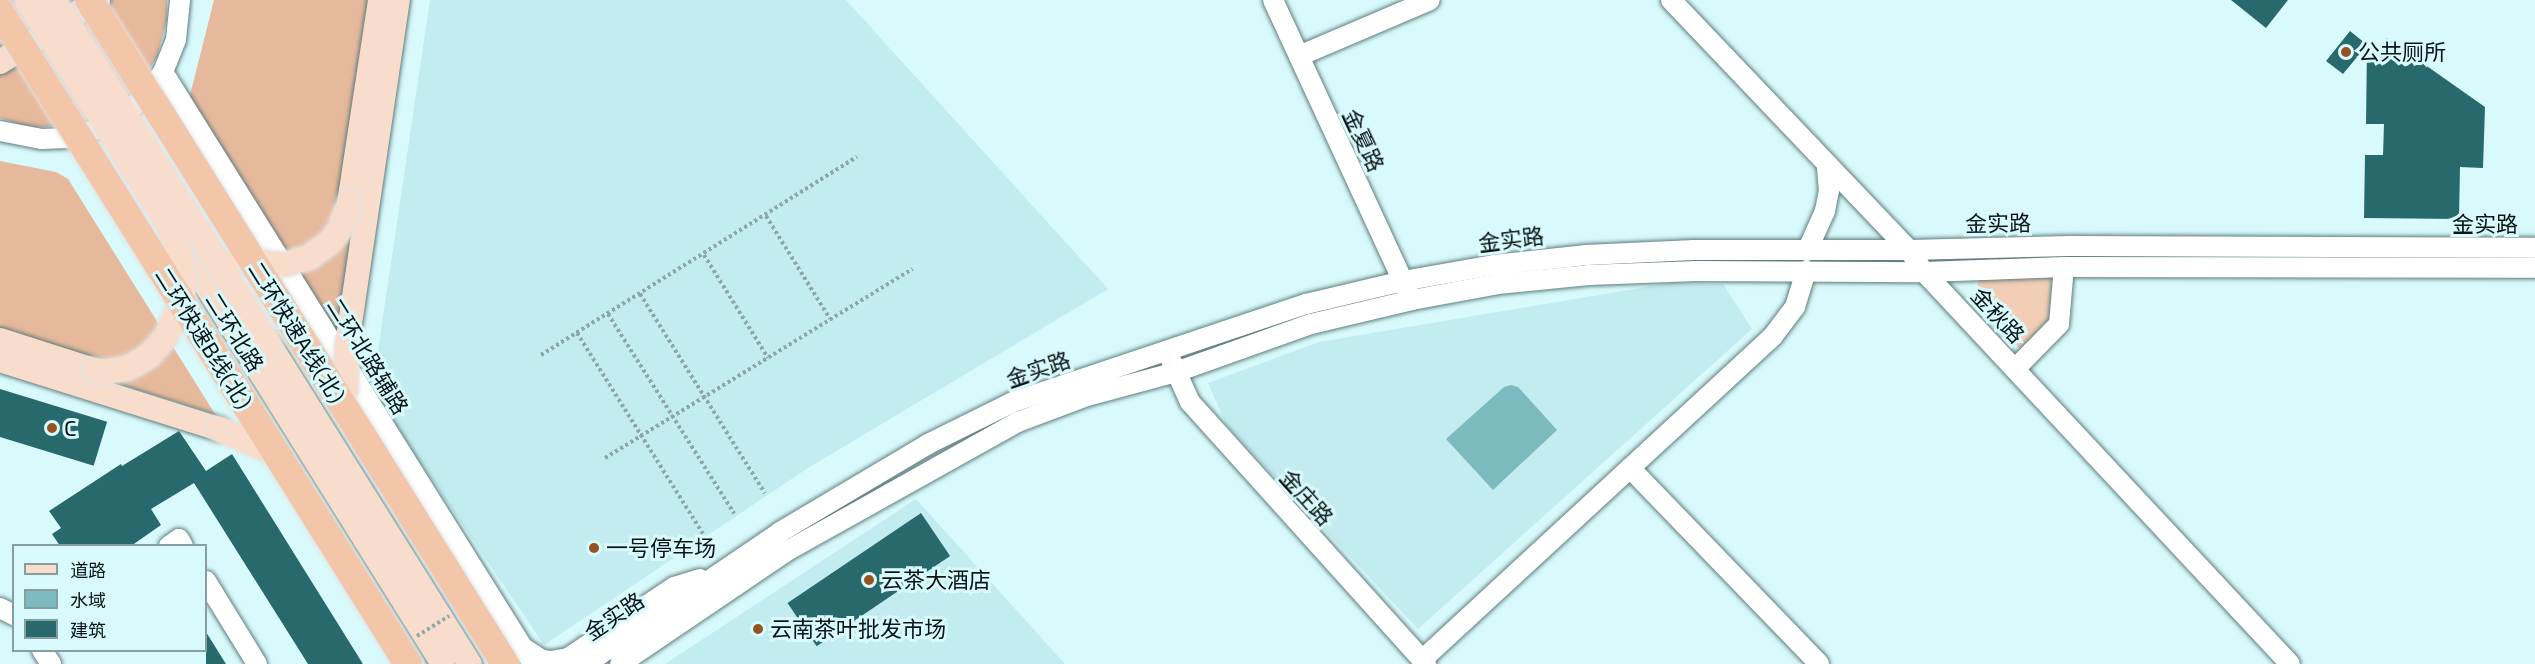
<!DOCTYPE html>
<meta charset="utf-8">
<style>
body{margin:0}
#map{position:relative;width:2535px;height:664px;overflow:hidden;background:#d9fafc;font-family:"Exo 2","Noto Sans SC",sans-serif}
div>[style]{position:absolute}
.built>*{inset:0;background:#c2ecef}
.green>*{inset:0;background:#f3ceb6}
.forest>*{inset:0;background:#e7b99c}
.water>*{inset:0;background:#7bbbbf}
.building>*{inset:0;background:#28696d;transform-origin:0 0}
.path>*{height:4px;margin-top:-2px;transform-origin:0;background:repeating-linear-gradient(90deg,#8da7a8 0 3px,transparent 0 6px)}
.roads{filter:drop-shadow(0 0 2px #5f7d7e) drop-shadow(0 0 2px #5f7d7e)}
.minor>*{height:20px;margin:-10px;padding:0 10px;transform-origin:10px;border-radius:10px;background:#fff}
.major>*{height:24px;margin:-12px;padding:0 12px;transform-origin:12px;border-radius:12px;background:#f8ddcc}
.path-bridge>*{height:4px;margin-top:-2px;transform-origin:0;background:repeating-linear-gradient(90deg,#8da7a8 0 3px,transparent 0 6px)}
.bridges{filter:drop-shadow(0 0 2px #e1e3e3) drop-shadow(0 0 2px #e1e3e3)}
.major-bridge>*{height:24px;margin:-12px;padding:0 12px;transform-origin:12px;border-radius:12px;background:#f8ddcc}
.highway-bridge>*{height:28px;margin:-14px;padding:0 14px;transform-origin:14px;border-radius:14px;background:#f3c6aa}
.dots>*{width:16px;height:16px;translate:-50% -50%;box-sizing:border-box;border:3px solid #d9fafc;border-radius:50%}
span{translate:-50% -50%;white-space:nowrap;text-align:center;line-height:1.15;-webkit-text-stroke:6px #d9fafc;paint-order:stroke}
.poi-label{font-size:22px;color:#091516}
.left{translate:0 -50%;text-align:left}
.street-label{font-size:22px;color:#091516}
.legend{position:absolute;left:12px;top:544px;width:195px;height:108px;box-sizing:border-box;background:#d9fafc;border:2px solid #869ea0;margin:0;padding:8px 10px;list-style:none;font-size:18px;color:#091516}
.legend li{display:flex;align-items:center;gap:12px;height:30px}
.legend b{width:30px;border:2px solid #869ea0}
</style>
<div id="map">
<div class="built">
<i style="clip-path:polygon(430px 0,846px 0,1108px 289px,808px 468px,544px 645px,372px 391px)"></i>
<i style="clip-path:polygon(1670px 283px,1723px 284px,1752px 329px,1418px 629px,1227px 426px,1208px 383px,1319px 342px)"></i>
<i style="clip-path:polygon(916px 499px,1065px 664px,665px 664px)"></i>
</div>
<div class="green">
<i style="clip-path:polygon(1980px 276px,2051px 278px,2051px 323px,2021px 350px,1973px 299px)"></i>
</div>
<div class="forest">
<i style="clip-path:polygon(0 0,167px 0,167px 19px,157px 57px,135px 90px,121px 103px,86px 122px,67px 126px,28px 127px,0 118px)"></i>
<i style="clip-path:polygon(214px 0,374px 0,344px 208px,353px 239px,335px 335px,189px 99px)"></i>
<i style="clip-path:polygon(0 161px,56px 172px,68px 179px,215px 414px,0 346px)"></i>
</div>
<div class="water">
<i style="clip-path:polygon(1511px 385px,1518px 387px,1557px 430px,1493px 490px,1446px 439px,1504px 387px)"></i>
</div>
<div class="building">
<i style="clip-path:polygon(2231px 0,2288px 0,2266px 28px)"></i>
<i style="clip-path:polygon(2350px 31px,2376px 52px,2387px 38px,2485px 107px,2483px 168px,2460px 167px,2459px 219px,2364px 218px,2365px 155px,2383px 155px,2384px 124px,2366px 124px,2367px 45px,2343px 74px,2326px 61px)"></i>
<i style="left:0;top:389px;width:112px;height:46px;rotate:17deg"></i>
<i style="clip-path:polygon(179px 431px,206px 471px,232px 454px,363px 664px,308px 664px,194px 483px,151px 509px,161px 525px,131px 546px,60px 546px,52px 534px,61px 528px,49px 511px,121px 464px,122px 466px)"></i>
<i style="left:921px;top:513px;width:52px;height:161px;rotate:56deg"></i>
<i style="clip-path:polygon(206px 632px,226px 664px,206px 664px)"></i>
</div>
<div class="path">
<i style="left:766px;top:216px;width:121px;rotate:58.1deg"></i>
<i style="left:704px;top:255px;width:121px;rotate:58.1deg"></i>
<i style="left:640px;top:294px;width:235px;rotate:57.9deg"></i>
<i style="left:608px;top:314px;width:236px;rotate:57.7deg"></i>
<i style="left:577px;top:333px;width:237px;rotate:57.9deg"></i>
<i style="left:541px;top:355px;width:373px;rotate:-32.1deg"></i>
<i style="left:605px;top:458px;width:361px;rotate:-31.6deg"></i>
</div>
<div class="roads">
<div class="minor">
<i style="left:1273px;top:0;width:322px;rotate:65.2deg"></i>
<i style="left:1671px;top:0;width:345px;rotate:46.4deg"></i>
<i style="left:1909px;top:250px;width:27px;rotate:56deg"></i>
<i style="left:1924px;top:272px;width:536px;rotate:46.96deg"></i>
<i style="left:1299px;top:56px;width:142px;rotate:-23.1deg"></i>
<i style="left:163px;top:72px;width:698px;rotate:57.99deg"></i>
<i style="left:0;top:131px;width:43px;rotate:10.8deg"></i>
<i style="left:42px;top:139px;width:26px;rotate:-2deg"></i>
<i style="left:68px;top:138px;width:34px;rotate:-17deg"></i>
<i style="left:101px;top:128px;width:20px;rotate:-27deg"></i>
<i style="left:119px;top:119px;width:40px;rotate:-42deg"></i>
<i style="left:149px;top:92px;width:24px;rotate:-55deg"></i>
<i style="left:163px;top:72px;width:35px;rotate:-68deg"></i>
<i style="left:176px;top:39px;width:39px;rotate:-84deg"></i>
<i style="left:1807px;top:251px;width:44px;rotate:-65.8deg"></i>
<i style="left:1825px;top:211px;width:20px;rotate:-79deg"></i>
<i style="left:1829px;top:191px;width:24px;rotate:-95deg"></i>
<i style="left:1171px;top:360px;width:46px;rotate:65.7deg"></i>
<i style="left:1190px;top:402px;width:353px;rotate:48deg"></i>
<i style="left:2015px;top:369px;width:63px;rotate:-45.6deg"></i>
<i style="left:2059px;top:324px;width:57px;rotate:-85deg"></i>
<i style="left:1630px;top:468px;width:272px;rotate:46deg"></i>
<i style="left:169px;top:546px;width:12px;rotate:-35deg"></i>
<i style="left:179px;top:539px;width:8px;rotate:60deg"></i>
<i style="left:206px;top:581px;width:97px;rotate:58.4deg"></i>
<i style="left:0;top:608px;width:16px;rotate:27deg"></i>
<i style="left:525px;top:649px;width:20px;rotate:33deg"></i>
<i style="left:542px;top:660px;width:9px;rotate:6deg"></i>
<i style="left:551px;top:661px;width:17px;rotate:-10deg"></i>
<i style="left:568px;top:658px;width:128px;rotate:-33.8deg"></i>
<i style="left:674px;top:587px;width:27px;rotate:-17deg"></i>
<i style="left:42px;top:650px;width:17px;rotate:57deg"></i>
<i style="left:1422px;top:660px;width:478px;rotate:-42.7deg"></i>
<i style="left:1773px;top:336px;width:36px;rotate:-53deg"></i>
<i style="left:1795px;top:307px;width:38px;rotate:-73deg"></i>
<i style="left:586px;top:664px;width:235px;rotate:-34.2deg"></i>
<i style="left:780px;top:532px;width:172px;rotate:-30.7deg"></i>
<i style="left:928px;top:444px;width:95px;rotate:-26.3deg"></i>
<i style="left:1013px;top:402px;width:309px;rotate:-18.5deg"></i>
<i style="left:1306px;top:304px;width:100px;rotate:-13.3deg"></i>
<i style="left:1403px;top:281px;width:92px;rotate:-10deg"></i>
<i style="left:1494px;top:265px;width:93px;rotate:-6.2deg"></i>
<i style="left:1586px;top:255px;width:108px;rotate:-2.7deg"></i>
<i style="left:1694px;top:250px;width:215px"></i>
<i style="left:1909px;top:250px;width:160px;rotate:-1.4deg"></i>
<i style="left:2069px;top:246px;width:466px;rotate:0.2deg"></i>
<i style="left:620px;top:664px;width:202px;rotate:-34.1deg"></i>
<i style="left:787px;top:551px;width:265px;rotate:-29.2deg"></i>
<i style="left:1018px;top:422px;width:74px;rotate:-20.6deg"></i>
<i style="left:1087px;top:396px;width:92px;rotate:-15.1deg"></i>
<i style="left:1176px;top:372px;width:143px;rotate:-19.6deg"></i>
<i style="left:1311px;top:324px;width:104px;rotate:-13.4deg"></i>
<i style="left:1412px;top:300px;width:87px;rotate:-10.5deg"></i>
<i style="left:1498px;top:284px;width:91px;rotate:-5.6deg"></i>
<i style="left:1589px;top:275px;width:107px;rotate:-2.1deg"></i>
<i style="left:1696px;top:271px;width:228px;rotate:0.3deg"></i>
<i style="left:1924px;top:272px;width:140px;rotate:-2deg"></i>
<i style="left:2064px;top:267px;width:471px;rotate:0.1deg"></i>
</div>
<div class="major">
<i style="left:0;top:62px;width:116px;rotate:-32.3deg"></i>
<i style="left:349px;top:203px;width:205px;rotate:-81.3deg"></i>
<i style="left:177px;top:239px;width:501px;rotate:57.96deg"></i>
<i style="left:0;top:340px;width:99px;rotate:17.7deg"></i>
<i style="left:269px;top:344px;width:378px;rotate:57.9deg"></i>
<i style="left:347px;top:344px;width:348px;rotate:-81.6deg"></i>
<i style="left:0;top:360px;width:230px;rotate:17.5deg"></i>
</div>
</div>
<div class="path-bridge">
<i style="left:417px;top:636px;width:38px;rotate:-32deg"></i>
</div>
<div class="bridges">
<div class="major-bridge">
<i style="left:27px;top:0;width:265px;rotate:57.8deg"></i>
<i style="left:168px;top:224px;width:34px;rotate:67deg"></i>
<i style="left:181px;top:255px;width:30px;rotate:84deg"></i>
<i style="left:184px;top:285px;width:15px;rotate:98deg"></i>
<i style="left:182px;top:300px;width:40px;rotate:113.4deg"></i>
<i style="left:166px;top:337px;width:25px;rotate:132deg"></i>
<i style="left:149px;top:356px;width:24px;rotate:150deg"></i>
<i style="left:128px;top:368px;width:23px;rotate:170deg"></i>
<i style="left:105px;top:372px;width:11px;rotate:-170deg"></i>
<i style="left:54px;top:0;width:406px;rotate:58deg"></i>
<i style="left:239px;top:257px;width:34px;rotate:12deg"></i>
<i style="left:272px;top:264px;width:14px"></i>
<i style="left:286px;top:264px;width:25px;rotate:-16deg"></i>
<i style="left:310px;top:257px;width:26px;rotate:-37deg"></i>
<i style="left:331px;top:241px;width:13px;rotate:-51deg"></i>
<i style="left:339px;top:231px;width:30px;rotate:-70deg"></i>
<i style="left:346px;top:390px;width:46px;rotate:-88.8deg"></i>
<i style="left:219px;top:429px;width:50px;rotate:23.5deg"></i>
</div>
<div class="highway-bridge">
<i style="left:89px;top:0;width:784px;rotate:57.93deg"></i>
<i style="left:0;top:12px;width:769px;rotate:57.96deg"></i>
</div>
</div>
<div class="dots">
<i style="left:2346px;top:52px;background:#955321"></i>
<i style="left:52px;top:428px;background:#955321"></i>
<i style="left:594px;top:548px;background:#955321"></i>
<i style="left:869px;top:580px;background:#955321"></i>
<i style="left:758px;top:629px;background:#955321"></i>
</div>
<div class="poi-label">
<span class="left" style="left:2358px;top:52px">公共厕所</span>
<span class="left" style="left:64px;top:428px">C</span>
<span class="left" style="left:606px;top:548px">一号停车场</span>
<span class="left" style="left:881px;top:580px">云茶大酒店</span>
<span class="left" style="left:770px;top:629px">云南茶叶批发市场</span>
</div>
<div class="street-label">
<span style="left:1364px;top:140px;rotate:65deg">金夏路</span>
<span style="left:1998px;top:223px;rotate:-1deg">金实路</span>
<span style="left:2485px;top:224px">金实路</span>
<span style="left:1511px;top:239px;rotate:-7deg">金实路</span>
<span style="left:1998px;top:315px;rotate:47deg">金秋路</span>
<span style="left:235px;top:332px;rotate:58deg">二环北路</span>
<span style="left:297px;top:332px;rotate:58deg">二环快速A线(北)</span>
<span style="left:204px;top:338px;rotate:58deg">二环快速B线(北)</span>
<span style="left:368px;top:356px;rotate:58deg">二环北路辅路</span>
<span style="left:1038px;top:369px;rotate:-19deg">金实路</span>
<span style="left:1307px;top:497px;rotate:48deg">金庄路</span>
<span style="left:614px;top:616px;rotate:-34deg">金实路</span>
</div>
<ul class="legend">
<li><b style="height:8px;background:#f8ddcc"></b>道路</li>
<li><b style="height:16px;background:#7bbbbf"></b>水域</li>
<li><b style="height:16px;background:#28696d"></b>建筑</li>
</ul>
</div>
